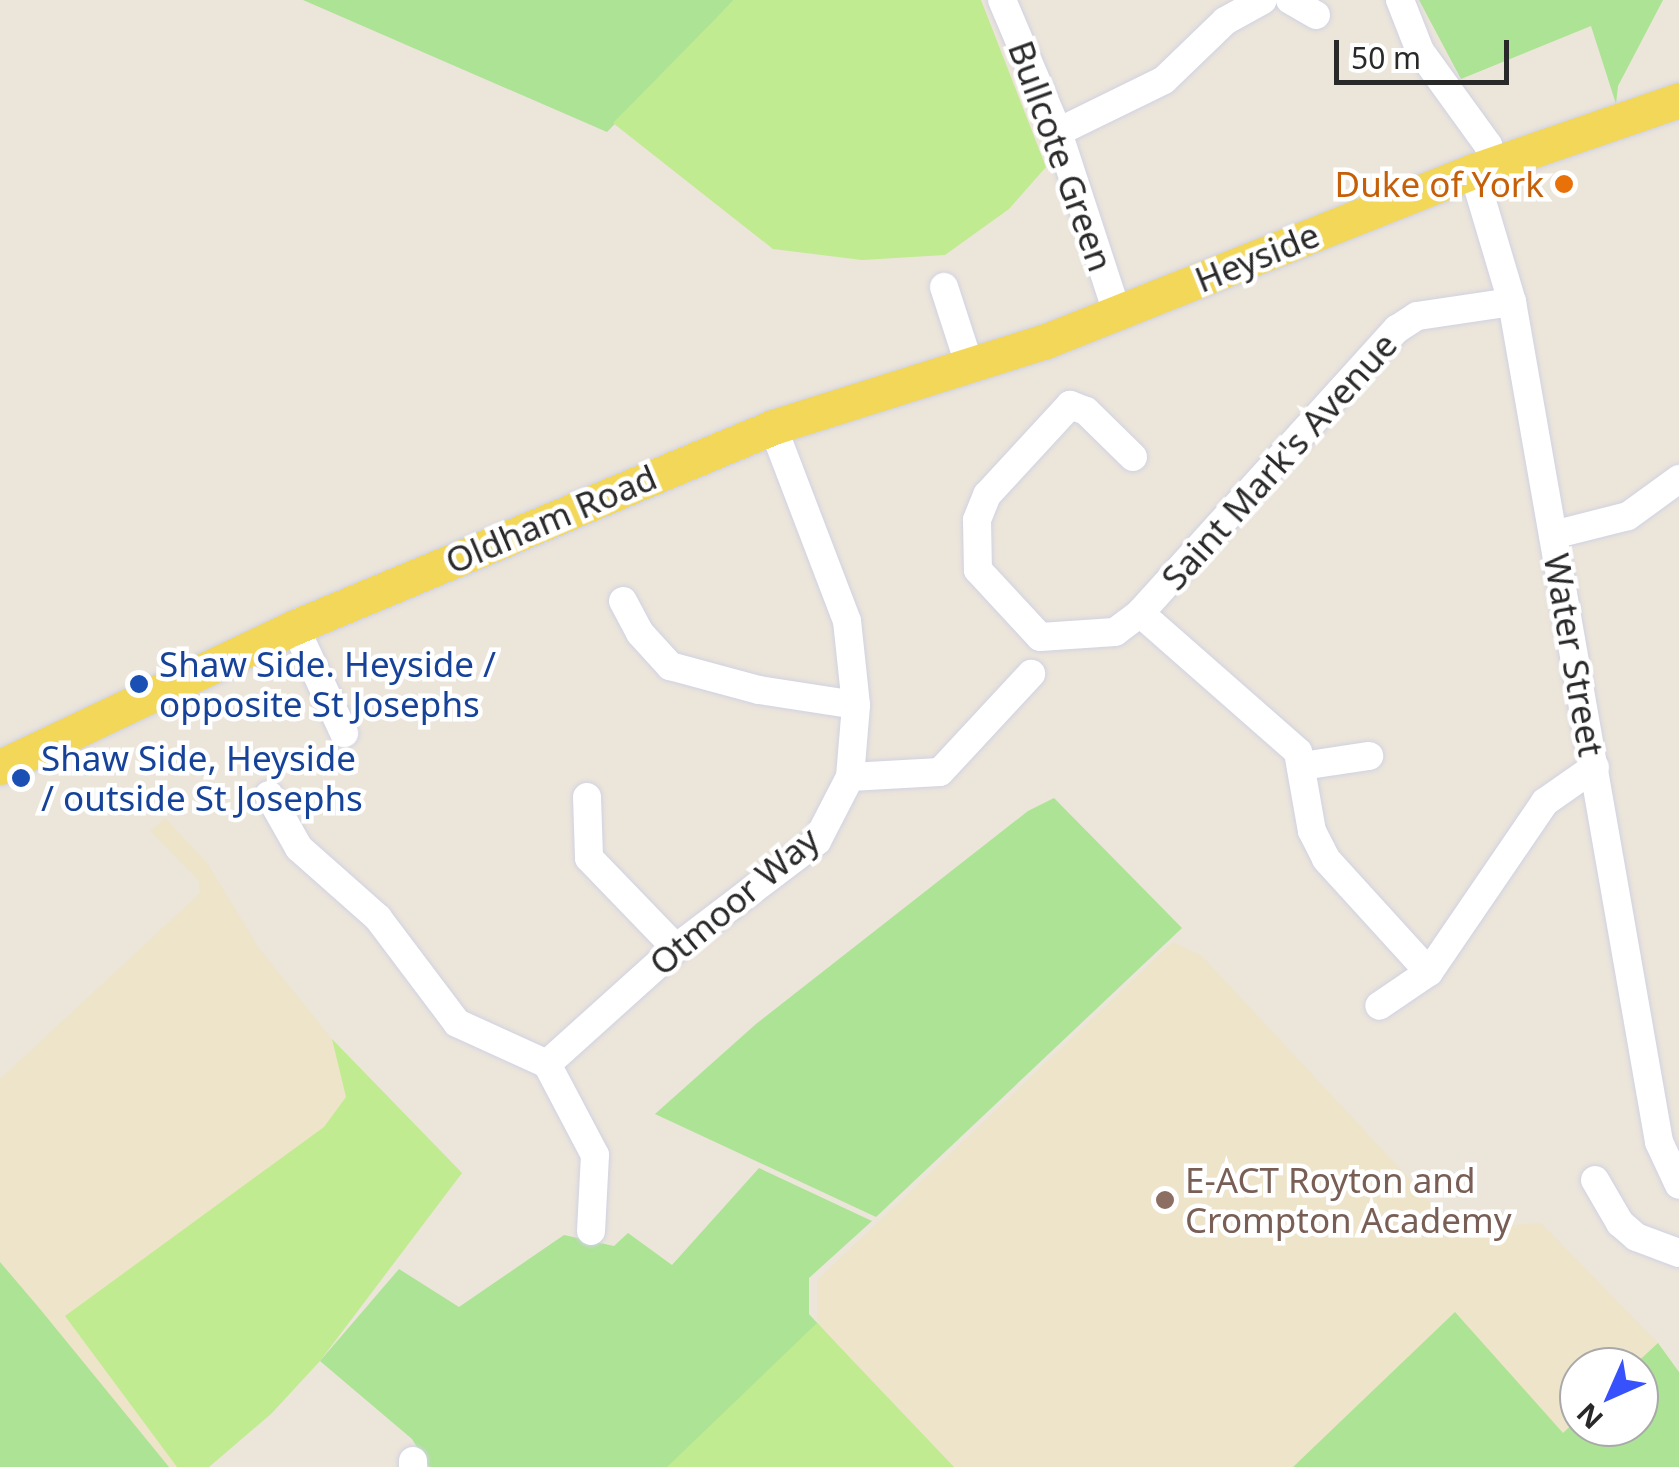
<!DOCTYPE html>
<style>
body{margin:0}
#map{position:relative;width:1679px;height:1467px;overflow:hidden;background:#ece5da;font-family:"Noto Sans",sans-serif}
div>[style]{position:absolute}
.education>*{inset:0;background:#eee4c9}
.green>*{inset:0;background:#ace395}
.pitch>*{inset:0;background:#c0eb91}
.roads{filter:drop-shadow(0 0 2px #d0d2e2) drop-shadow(0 0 2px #d0d2e2)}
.minor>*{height:28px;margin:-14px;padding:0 14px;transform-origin:14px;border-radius:14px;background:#fff}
.major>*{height:35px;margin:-17.5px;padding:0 17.5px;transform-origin:17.5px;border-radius:17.5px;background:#f2d759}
.dots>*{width:28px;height:28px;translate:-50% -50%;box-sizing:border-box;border:5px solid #fff;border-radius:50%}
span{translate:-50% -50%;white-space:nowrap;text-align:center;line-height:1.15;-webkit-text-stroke:9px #fff;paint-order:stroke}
.street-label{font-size:35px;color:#292929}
.food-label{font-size:35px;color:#c56008}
.right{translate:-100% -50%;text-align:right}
.transit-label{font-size:35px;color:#164399}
.left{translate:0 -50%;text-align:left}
.education-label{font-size:35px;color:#785e54}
.north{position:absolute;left:1559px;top:1347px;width:100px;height:100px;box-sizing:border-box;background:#fff;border:2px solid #a9a9a9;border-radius:50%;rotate:225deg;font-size:28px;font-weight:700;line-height:40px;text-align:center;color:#292929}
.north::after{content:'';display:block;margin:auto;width:35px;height:45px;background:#3751fc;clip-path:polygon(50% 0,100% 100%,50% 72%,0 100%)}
.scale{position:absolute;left:1334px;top:40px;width:175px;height:45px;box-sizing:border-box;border:5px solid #292929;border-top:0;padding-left:12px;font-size:30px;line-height:35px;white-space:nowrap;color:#292929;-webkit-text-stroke:8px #fff;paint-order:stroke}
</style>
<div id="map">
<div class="education">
<i style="clip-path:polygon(165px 818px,208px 864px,259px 948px,332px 1039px,462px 1173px,320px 1361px,209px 1467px,169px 1467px,0 1262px,0 1079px,200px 893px,199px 881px,150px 831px)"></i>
<i style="clip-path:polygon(evenodd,1173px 942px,1202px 956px,1422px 1192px,1449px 1229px,1541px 1223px,1658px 1343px,1679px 1372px,1679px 1467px,954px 1467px,817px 1323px,817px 1280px,1173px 942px,1579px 1367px,1639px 1367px,1639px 1427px,1579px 1427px,1579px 1367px)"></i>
</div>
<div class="green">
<i style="clip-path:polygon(303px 0,734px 0,607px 132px)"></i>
<i style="clip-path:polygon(1419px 0,1663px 0,1618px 86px,1616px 104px,1591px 26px,1461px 79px)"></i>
<i style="clip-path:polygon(1054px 798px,1182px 928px,876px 1217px,655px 1114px,756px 1024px,1028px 811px)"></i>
<i style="clip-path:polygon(759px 1168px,872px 1221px,809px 1278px,809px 1314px,949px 1467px,429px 1467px,412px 1439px,320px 1361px,399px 1269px,459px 1307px,564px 1235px,614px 1246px,628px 1233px,672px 1265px)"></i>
<i style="clip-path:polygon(0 1262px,40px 1309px,169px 1467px,0 1467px)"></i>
<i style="clip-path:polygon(1455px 1312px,1563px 1433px,1579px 1418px,1579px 1427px,1639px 1427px,1639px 1367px,1632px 1367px,1658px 1343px,1679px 1372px,1679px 1467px,1293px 1467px)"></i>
</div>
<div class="pitch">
<i style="clip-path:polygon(734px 0,981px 0,1046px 167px,1009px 209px,945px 255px,862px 260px,773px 249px,613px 123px)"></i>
<i style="clip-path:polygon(332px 1039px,462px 1173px,320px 1361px,271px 1414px,209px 1467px,177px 1467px,65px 1316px,324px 1127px,346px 1097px)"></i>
<i style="clip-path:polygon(817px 1323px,954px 1467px,667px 1467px)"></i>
</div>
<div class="roads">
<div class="minor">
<i style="left:1002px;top:0;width:143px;rotate:67deg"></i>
<i style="left:1058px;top:132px;width:190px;rotate:71.9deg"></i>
<i style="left:1290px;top:0;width:30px;rotate:30deg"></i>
<i style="left:1400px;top:0;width:55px;rotate:68.6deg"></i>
<i style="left:1420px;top:51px;width:116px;rotate:54.1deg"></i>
<i style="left:1488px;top:145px;width:20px;rotate:70deg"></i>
<i style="left:1058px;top:132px;width:118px;rotate:-26.1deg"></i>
<i style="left:1164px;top:80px;width:85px;rotate:-44deg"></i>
<i style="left:1225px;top:21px;width:43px;rotate:-28.9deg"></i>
<i style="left:1473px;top:171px;width:137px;rotate:73.4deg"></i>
<i style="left:1512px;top:302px;width:853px;rotate:80.07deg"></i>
<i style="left:1659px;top:1142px;width:47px;rotate:65.1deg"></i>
<i style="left:944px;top:287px;width:81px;rotate:72deg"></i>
<i style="left:1133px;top:457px;width:66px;rotate:-135.6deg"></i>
<i style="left:1086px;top:411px;width:17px;rotate:-159deg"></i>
<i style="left:1070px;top:405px;width:122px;rotate:132.7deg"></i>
<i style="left:987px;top:495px;width:27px;rotate:112deg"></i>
<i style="left:977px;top:520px;width:50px;rotate:88.9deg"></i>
<i style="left:978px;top:570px;width:91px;rotate:47.2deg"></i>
<i style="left:1040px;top:637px;width:75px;rotate:-3.8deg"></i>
<i style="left:1115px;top:632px;width:31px;rotate:-37deg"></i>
<i style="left:1140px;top:613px;width:383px;rotate:-47.9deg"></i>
<i style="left:1397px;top:329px;width:24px;rotate:-33deg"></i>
<i style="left:1417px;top:316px;width:96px;rotate:-8.4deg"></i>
<i style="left:1553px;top:535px;width:77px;rotate:-14.2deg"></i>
<i style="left:1628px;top:516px;width:63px;rotate:-36deg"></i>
<i style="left:623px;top:601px;width:36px;rotate:62deg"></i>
<i style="left:640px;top:633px;width:45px;rotate:47.7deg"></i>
<i style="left:670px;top:666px;width:92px;rotate:15.1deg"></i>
<i style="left:759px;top:690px;width:98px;rotate:8.8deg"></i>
<i style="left:1140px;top:613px;width:210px;rotate:41.3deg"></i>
<i style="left:1298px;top:752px;width:80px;rotate:80deg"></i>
<i style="left:1312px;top:831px;width:31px;rotate:63deg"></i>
<i style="left:1326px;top:859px;width:153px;rotate:47.7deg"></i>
<i style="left:1429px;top:972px;width:60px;rotate:145.8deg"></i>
<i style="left:295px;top:627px;width:117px;rotate:65.2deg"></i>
<i style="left:1302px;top:766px;width:68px;rotate:-8.5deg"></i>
<i style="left:850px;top:777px;width:90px;rotate:-3.2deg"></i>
<i style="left:940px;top:772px;width:134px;rotate:-47.1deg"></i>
<i style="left:269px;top:795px;width:61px;rotate:60.5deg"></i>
<i style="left:299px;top:848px;width:106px;rotate:41.5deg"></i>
<i style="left:378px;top:918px;width:131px;rotate:53deg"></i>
<i style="left:457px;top:1023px;width:99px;rotate:24.5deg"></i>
<i style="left:547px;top:1064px;width:173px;rotate:-42deg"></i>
<i style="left:676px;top:948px;width:177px;rotate:-37.2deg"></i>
<i style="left:817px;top:841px;width:72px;rotate:-62.7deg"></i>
<i style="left:850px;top:777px;width:72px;rotate:-85.2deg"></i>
<i style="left:856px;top:705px;width:84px;rotate:-96.1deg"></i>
<i style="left:847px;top:621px;width:208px;rotate:-110.9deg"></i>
<i style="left:587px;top:797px;width:61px;rotate:88.1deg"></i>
<i style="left:589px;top:858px;width:125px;rotate:46deg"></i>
<i style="left:1429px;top:972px;width:206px;rotate:-55.7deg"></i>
<i style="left:1545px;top:802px;width:61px;rotate:-35deg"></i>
<i style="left:547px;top:1064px;width:103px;rotate:62.2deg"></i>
<i style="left:595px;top:1155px;width:76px;rotate:93deg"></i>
<i style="left:1595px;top:1180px;width:50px;rotate:59.8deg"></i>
<i style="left:1620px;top:1223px;width:21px;rotate:41deg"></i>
<i style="left:1636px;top:1237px;width:46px;rotate:20.4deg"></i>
<i style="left:413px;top:1467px;width:6px;rotate:-90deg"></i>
</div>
<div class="major">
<i style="left:0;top:767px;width:327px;rotate:-25.4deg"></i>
<i style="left:295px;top:627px;width:518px;rotate:-22.7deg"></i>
<i style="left:773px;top:427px;width:286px;rotate:-17.5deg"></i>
<i style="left:1046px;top:341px;width:460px;rotate:-21.7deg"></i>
<i style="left:1473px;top:171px;width:218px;rotate:-19deg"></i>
</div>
</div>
<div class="dots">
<i style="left:1564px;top:184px;background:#e8710a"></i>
<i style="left:139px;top:684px;background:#1a4fb4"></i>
<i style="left:21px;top:778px;background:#1a4fb4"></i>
<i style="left:1165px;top:1200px;background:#8d6e63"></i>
</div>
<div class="street-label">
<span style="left:1061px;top:156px;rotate:70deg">Bullcote Green</span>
<span style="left:1257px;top:257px;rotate:-22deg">Heyside</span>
<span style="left:1279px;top:461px;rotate:-48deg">Saint Mark's Avenue</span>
<span style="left:551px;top:519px;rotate:-23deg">Oldham Road</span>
<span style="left:1574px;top:655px;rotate:80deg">Water Street</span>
<span style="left:734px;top:901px;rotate:-40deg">Otmoor Way</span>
</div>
<div class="food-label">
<span class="right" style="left:1544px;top:184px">Duke of York</span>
</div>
<div class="transit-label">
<span class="left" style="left:159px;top:684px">Shaw Side. Heyside /<br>opposite St Josephs</span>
<span class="left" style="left:41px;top:778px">Shaw Side, Heyside<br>/ outside St Josephs</span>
</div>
<div class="education-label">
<span class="left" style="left:1185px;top:1200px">E-ACT Royton and<br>Crompton Academy</span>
</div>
<div class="north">N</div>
<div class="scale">50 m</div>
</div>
